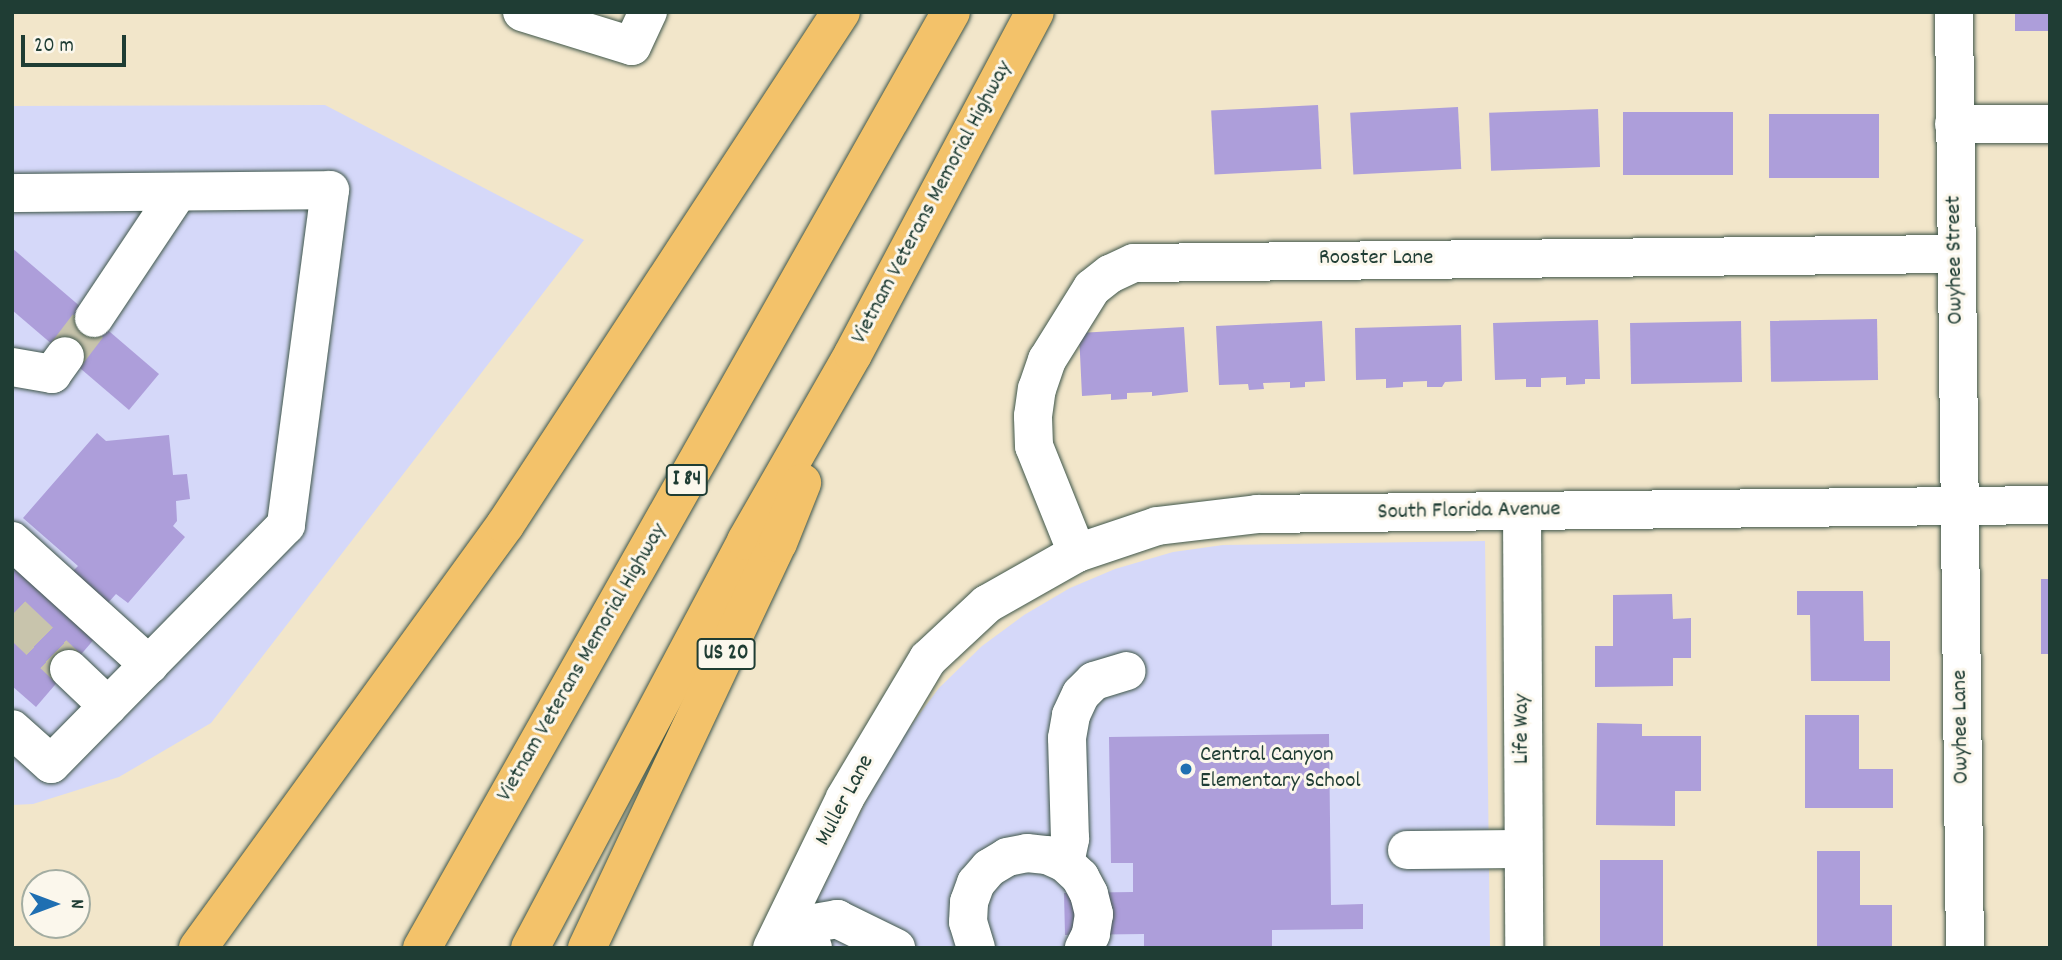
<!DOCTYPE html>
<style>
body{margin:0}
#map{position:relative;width:2062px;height:960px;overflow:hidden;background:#f2e6ca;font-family:Dekko,sans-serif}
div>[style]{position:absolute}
.built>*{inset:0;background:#d5d8f9}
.building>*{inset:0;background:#ad9eda;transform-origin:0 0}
.minor-tunnel>*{height:38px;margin-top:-19px;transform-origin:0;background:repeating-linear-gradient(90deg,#c8c4ac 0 38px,transparent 0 57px)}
.roads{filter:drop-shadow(0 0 2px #3f564a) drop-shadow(0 0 2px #3f564a)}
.minor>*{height:38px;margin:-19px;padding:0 19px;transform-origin:19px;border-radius:19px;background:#fff}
.highway>*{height:38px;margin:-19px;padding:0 19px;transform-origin:19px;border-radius:19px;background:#f3c26a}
.dots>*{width:19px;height:19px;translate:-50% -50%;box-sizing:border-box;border:4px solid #fbf7ec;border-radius:50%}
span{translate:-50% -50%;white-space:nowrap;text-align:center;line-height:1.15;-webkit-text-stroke:6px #fbf7ec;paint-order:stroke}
.shield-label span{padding:2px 5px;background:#fbf7ec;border:2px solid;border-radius:5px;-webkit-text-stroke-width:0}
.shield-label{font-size:21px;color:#1f3d34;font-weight:700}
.street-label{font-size:23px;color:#1f3d34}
.poi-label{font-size:23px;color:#1f3d34}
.left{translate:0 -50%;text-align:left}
.frame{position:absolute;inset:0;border:14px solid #1f3d34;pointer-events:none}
.north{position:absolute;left:21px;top:869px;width:70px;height:70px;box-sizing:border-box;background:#fbf7ec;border:2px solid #a3ada2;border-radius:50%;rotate:90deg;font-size:19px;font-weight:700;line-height:28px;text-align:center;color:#1f3d34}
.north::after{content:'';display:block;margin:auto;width:24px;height:32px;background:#1f6fb2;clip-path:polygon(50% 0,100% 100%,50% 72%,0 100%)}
.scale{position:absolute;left:21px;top:35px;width:105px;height:32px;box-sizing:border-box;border:4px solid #1f3d34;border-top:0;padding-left:9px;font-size:21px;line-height:24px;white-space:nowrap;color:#1f3d34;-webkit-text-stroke:5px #fbf7ec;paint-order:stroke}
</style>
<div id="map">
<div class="built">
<i style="clip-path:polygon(325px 105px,584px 240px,211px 723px,119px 777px,33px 804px,12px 805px,12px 106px)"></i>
<i style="clip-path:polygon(1485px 541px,1490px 948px,793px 948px,866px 801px,903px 736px,939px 688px,982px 646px,1024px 615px,1070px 588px,1115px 569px,1173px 552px,1223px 545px)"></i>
</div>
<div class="building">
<i style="left:2015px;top:12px;width:35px;height:19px"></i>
<i style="left:1318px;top:105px;width:64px;height:107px;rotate:87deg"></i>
<i style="left:1458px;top:107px;width:62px;height:108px;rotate:87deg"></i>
<i style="left:1598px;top:109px;width:58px;height:109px;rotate:88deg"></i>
<i style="left:1623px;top:112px;width:110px;height:63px"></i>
<i style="left:1769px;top:114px;width:110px;height:64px"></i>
<i style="clip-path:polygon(12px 248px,159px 374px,129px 410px,12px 310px)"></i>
<i style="left:1877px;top:319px;width:61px;height:107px;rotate:89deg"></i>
<i style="clip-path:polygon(1598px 320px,1600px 379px,1585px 379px,1585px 384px,1566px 385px,1566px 377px,1541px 378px,1541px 387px,1526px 387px,1526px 379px,1495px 380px,1493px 323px)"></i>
<i style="clip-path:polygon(1322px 321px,1325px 381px,1305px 382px,1305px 387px,1290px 388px,1290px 382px,1263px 383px,1264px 389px,1249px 390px,1248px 384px,1219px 385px,1216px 326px)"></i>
<i style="left:1741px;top:321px;width:61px;height:111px;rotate:89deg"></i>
<i style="clip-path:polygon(1461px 325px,1462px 381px,1445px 382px,1442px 387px,1427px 387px,1427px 381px,1403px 382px,1403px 387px,1386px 388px,1386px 379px,1356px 380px,1355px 328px)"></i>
<i style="clip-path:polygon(1184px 327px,1188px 392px,1152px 396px,1152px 392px,1127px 393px,1127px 399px,1111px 400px,1111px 394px,1082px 396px,1079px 333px)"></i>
<i style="clip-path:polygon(97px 433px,106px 441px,169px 435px,173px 475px,187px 474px,190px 499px,176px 501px,177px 521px,173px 526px,185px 537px,128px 603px,116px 594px,106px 605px,70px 574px,78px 566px,23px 518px)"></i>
<i style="clip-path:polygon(12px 552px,102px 630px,36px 707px,12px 686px)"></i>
<i style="left:2041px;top:579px;width:9px;height:75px"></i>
<i style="clip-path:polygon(1797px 591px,1863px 591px,1864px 641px,1890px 641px,1890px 681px,1811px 681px,1810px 615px,1797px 615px)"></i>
<i style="clip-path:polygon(1672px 594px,1673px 619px,1691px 618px,1691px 658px,1673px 658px,1673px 686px,1595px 687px,1595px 646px,1613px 646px,1613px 595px)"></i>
<i style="clip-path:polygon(1805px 715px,1859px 715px,1859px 769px,1893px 769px,1893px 808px,1805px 808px)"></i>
<i style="clip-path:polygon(1597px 723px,1642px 724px,1642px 736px,1701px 736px,1701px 791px,1675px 791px,1675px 826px,1596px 825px)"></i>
<i style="clip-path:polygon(1329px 734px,1331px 905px,1363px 904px,1363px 929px,1272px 930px,1272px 948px,1144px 948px,1144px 934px,1065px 935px,1064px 893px,1133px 892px,1133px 863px,1111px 863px,1109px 737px)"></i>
<i style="clip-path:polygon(1817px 851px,1860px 851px,1860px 905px,1892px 905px,1892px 948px,1817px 948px)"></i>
<i style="left:1600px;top:860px;width:63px;height:88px"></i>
</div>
<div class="minor-tunnel">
<i style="left:65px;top:356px;width:48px;rotate:-52.7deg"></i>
<i style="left:12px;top:615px;width:79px;rotate:43.5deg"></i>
</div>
<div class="roads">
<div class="minor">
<i style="left:522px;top:12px;width:115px;rotate:17.2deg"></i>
<i style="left:632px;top:46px;width:38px;rotate:-65deg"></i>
<i style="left:1954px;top:12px;width:936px;rotate:89.33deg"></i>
<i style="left:1954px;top:124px;width:96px"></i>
<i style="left:12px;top:193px;width:318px;rotate:-0.5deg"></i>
<i style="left:330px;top:190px;width:338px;rotate:97.5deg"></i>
<i style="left:286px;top:525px;width:335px;rotate:134.5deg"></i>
<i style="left:51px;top:764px;width:52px;rotate:-138.1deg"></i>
<i style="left:94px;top:318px;width:151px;rotate:-56.3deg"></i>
<i style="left:12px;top:367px;width:41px;rotate:9.9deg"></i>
<i style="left:52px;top:374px;width:22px;rotate:-54deg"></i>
<i style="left:1522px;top:511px;width:437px;rotate:89.7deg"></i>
<i style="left:12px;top:541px;width:185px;rotate:42.1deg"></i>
<i style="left:1077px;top:553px;width:115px;rotate:-111.9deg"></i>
<i style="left:1034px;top:446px;width:30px;rotate:-92deg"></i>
<i style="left:1033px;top:416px;width:27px;rotate:-82deg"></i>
<i style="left:1037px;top:389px;width:31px;rotate:-71deg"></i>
<i style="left:1047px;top:360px;width:85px;rotate:-58deg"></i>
<i style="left:1092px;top:288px;width:23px;rotate:-38deg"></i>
<i style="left:1110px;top:274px;width:26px;rotate:-25deg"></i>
<i style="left:1134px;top:263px;width:821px;rotate:-0.63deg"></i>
<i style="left:69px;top:669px;width:54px;rotate:43.5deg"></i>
<i style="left:1407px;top:850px;width:116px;rotate:-0.5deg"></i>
<i style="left:1065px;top:863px;width:25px;rotate:-78deg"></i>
<i style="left:1070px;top:839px;width:101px;rotate:-91.7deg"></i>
<i style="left:1067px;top:738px;width:23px;rotate:-80deg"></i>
<i style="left:1071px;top:715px;width:23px;rotate:-65deg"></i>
<i style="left:1081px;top:694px;width:18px;rotate:-45deg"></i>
<i style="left:1094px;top:681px;width:34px;rotate:-17deg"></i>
<i style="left:772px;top:948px;width:167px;rotate:-64deg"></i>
<i style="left:845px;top:798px;width:162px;rotate:-59.2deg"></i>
<i style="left:928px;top:659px;width:81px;rotate:-43deg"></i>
<i style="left:987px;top:604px;width:103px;rotate:-29.5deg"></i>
<i style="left:1077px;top:553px;width:84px;rotate:-18.6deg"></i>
<i style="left:1157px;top:526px;width:101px;rotate:-6.8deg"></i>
<i style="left:1257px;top:514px;width:793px;rotate:-0.65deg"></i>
<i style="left:813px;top:948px;width:25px;rotate:-113deg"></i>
<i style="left:803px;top:925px;width:35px;rotate:-10deg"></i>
<i style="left:837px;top:919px;width:66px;rotate:26.2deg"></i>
<i style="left:976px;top:948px;width:27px;rotate:-107deg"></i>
<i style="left:968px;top:922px;width:20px;rotate:-87deg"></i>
<i style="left:969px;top:902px;width:20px;rotate:-70deg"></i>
<i style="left:976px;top:883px;width:20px;rotate:-49deg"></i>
<i style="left:989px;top:868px;width:21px;rotate:-31deg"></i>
<i style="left:1007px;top:857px;width:20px;rotate:-11deg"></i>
<i style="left:1027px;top:853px;width:20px;rotate:6deg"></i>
<i style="left:1047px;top:855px;width:20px;rotate:24deg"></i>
<i style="left:1065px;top:863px;width:21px;rotate:43deg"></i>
<i style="left:1080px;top:877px;width:19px;rotate:62deg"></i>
<i style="left:1089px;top:894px;width:21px;rotate:76deg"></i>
<i style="left:1094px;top:914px;width:20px;rotate:99deg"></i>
<i style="left:1091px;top:934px;width:16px;rotate:117deg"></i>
</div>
<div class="highway">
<i style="left:198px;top:948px;width:523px;rotate:-54.03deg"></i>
<i style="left:505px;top:525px;width:613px;rotate:-56.78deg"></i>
<i style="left:422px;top:948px;width:1075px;rotate:-60.53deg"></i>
<i style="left:530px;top:948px;width:461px;rotate:-62deg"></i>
<i style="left:746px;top:541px;width:215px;rotate:-60.2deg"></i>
<i style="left:853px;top:354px;width:387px;rotate:-62deg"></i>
<i style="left:587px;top:948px;width:448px;rotate:-64.8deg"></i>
<i style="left:778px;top:543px;width:65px;rotate:-68.2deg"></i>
</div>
</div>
<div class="dots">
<i style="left:1186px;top:769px;background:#1f6fb2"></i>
</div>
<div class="shield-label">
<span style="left:687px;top:480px">I 84</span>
<span style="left:726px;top:654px">US 20</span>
</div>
<div class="street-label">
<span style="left:933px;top:203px;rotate:-62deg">Vietnam Veterans Memorial Highway</span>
<span style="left:1376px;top:259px">Rooster Lane</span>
<span style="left:1956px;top:260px;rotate:-91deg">Owyhee Street</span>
<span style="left:1469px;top:512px;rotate:-1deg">South Florida Avenue</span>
<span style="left:583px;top:663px;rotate:-60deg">Vietnam Veterans Memorial Highway</span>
<span style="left:1962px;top:727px;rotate:-91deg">Owyhee Lane</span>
<span style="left:1523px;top:729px;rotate:-90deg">Life Way</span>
<span style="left:846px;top:801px;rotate:-62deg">Muller Lane</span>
</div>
<div class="poi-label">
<span class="left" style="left:1200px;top:769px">Central Canyon<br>Elementary School</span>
</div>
<div class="frame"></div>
<div class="north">N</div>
<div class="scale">20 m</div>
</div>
